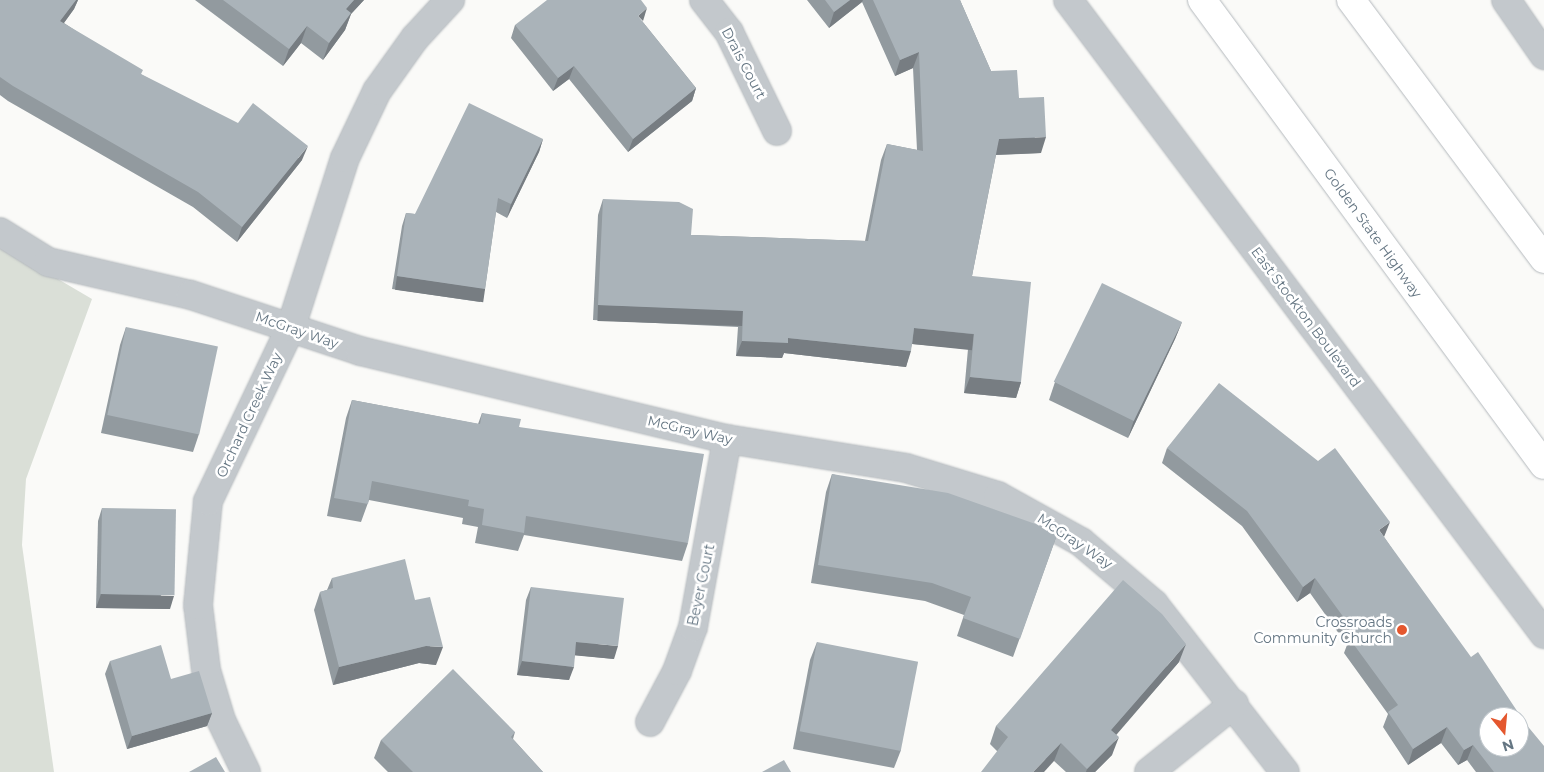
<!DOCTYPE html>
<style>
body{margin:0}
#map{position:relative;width:1544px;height:772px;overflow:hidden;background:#fafaf8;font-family:Montserrat,sans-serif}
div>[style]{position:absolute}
.green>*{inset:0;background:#dadfd7}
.roads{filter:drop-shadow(0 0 1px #b4b9bd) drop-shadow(0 0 1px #b4b9bd)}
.minor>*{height:28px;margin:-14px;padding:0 14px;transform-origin:14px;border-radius:14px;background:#c3c8cc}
.highway>*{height:28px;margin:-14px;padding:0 14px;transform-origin:14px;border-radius:14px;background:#fff}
.wall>*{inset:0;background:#929a9f}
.shaded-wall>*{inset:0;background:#777d82;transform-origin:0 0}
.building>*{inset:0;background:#aab3b9;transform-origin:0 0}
.dots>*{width:14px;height:14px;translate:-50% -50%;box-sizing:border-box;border:2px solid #fff;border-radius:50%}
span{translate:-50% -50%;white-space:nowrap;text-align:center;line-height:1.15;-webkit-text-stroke:5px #fff;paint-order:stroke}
.street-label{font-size:14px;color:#657683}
.poi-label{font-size:14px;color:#657683}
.right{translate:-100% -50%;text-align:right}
.north{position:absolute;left:1479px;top:707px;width:50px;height:50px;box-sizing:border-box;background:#fff;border:1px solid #c1c8cd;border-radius:50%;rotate:163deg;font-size:14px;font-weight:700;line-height:20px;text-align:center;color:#657683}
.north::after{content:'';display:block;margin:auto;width:18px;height:22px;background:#e4572e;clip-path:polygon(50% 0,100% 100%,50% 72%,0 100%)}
</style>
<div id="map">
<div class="green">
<i style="clip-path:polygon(0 245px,92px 299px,26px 479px,22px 545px,54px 772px,0 772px)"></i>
</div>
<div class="roads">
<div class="minor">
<i style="left:704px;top:0;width:41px;rotate:52deg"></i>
<i style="left:729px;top:32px;width:110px;rotate:64.1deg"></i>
<i style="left:1068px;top:0;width:793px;rotate:53.1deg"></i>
<i style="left:1506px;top:0;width:67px;rotate:55.4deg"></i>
<i style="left:0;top:232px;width:57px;rotate:32deg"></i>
<i style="left:48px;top:262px;width:147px;rotate:13deg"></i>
<i style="left:191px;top:295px;width:178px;rotate:18.3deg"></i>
<i style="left:360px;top:351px;width:377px;rotate:13.5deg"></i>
<i style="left:727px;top:439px;width:181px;rotate:9.2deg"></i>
<i style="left:906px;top:468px;width:96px;rotate:16.9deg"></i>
<i style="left:998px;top:496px;width:95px;rotate:29deg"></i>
<i style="left:1081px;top:542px;width:96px;rotate:40.3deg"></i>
<i style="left:1154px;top:604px;width:213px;rotate:52.1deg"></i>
<i style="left:650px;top:722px;width:58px;rotate:-62.1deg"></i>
<i style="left:677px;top:671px;width:47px;rotate:-70deg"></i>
<i style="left:693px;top:627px;width:191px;rotate:-79.7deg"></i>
<i style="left:246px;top:772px;width:58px;rotate:-115.7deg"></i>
<i style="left:221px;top:720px;width:52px;rotate:-106.7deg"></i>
<i style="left:206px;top:670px;width:65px;rotate:-97deg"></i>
<i style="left:198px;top:605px;width:104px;rotate:-84.5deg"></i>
<i style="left:208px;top:501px;width:193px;rotate:-64.5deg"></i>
<i style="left:291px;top:327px;width:177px;rotate:-72.3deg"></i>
<i style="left:345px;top:158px;width:74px;rotate:-64.5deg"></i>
<i style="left:377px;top:91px;width:65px;rotate:-54.4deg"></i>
<i style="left:415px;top:38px;width:52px;rotate:-47.4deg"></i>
<i style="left:1149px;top:772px;width:109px;rotate:-38.7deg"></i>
</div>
<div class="highway">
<i style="left:1202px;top:0;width:577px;rotate:53.67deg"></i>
<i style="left:1351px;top:0;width:323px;rotate:53.3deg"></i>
</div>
</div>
<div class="wall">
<i style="clip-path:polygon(0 0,78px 0,74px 9px,64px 23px,142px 75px,302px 160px,237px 242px,193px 207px,8px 101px,0 95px)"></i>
<i style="clip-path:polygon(195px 0,364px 0,351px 14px,345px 30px,323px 60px,301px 43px,283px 66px)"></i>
<i style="clip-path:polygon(807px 0,960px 0,991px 71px,1019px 98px,1041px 153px,996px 155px,972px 276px,1021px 382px,1016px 398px,964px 393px,968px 349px,912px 344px,906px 367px,784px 353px,782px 358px,736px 356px,738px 327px,593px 320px,598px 215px,603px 199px,691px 235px,865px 241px,881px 160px,887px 144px,917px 150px,913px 68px,895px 76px,862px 2px,829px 28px)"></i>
<i style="clip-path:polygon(642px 21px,696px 88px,692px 101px,628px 152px,569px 79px,553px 91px,511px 38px,515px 25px)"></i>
<i style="clip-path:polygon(543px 139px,539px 152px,507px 218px,496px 212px,485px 289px,480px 302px,392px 289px,402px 226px,406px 213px,415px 214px)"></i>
<i style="clip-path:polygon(1182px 322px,1175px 339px,1128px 438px,1049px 400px,1055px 382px)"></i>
<i style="clip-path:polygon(126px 327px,199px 434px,193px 452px,101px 433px,120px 345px)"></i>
<i style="clip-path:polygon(352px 400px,478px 424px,482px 413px,519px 427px,688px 543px,682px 561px,524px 535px,518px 551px,475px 543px,478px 527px,462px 524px,463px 518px,369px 500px,361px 522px,327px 516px,346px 418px)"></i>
<i style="clip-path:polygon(1167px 448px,1384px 537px,1544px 772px,1476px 772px,1467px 760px,1458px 765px,1441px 743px,1408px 765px,1383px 727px,1388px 714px,1344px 653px,1347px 645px,1310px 593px,1297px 602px,1242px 526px,1162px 463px)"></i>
<i style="clip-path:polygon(832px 474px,1058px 532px,1013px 657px,957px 636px,964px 615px,925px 601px,811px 583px,826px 492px)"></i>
<i style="clip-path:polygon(102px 508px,170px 609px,96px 608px,98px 521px)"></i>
<i style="clip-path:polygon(332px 578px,415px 600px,436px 665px,419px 663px,333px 685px,314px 610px,320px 592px,327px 590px)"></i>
<i style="clip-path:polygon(531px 587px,614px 659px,575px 655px,569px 680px,517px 675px,526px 600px)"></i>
<i style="clip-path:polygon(817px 642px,901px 750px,894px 768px,793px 749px,810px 660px)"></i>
<i style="clip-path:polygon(110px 661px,171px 679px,212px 713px,207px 726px,127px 749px,105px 674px)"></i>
<i style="clip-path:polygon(1179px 662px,1116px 734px,1112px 755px,1095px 772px,1066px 772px,1054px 761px,997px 751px,990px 744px,996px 726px)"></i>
<i style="clip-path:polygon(515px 732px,513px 739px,543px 772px,388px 772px,374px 758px,381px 740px)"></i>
</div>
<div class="shaded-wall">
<i style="clip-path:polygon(76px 0,78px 0,74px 9px,55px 35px,60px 21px)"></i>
<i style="clip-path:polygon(354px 0,364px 0,351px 14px,345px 30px,323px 60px,329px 43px,346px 9px)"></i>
<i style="clip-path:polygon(850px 0,863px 0,862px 2px,829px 28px,834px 12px)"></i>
<i style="clip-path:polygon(647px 8px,643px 21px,638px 16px)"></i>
<i style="clip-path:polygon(307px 26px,301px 43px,283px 66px,289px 49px)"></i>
<i style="clip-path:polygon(919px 52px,913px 68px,895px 76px,900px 60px)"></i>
<i style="clip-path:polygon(574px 66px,569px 79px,553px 91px,558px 78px)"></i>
<i style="clip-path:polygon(696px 88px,692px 101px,628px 152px,633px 139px)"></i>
<i style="clip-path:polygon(1046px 137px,1041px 153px,993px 155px,999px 139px)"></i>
<i style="clip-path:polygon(543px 139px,539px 152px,507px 218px,511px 204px)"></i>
<i style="clip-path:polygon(308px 146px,302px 160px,237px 242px,242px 227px)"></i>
<i style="left:397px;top:276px;width:89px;height:14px;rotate:8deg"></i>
<i style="left:598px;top:305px;width:145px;height:16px;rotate:2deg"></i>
<i style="clip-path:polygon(1182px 322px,1175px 339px,1128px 438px,1134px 420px)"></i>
<i style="left:914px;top:328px;width:60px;height:16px;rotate:6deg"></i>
<i style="clip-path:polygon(788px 338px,911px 351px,906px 367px,784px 353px,782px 358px,736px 356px,742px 341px)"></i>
<i style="clip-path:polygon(970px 377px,1021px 382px,1016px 398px,964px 393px)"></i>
<i style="clip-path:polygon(1390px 522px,1384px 537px,1379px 530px)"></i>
<i style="clip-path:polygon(1315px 578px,1310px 593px,1297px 602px,1303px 587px)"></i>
<i style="clip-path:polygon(101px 594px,174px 596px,170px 609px,96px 608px)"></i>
<i style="clip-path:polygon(576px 642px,618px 646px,614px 659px,571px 655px)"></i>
<i style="clip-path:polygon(1186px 644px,1179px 662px,1105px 748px,1111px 730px)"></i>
<i style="clip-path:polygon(426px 646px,443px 647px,436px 665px,419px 663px,333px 685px,339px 667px)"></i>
<i style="clip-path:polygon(522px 661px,574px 667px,569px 680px,517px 675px)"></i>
<i style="clip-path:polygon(212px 713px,207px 726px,127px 749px,132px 736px)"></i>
<i style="clip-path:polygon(1447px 727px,1441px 743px,1408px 765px,1413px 749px)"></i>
<i style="clip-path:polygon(1119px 737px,1112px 755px,1095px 772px,1086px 772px,1087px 769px)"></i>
<i style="clip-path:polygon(1061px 743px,1054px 761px,1044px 772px,1033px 772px)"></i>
<i style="clip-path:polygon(1473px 745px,1467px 760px,1458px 765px,1464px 750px)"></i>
</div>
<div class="building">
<i style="clip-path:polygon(0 0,76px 0,60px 21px,143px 70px,141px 74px,238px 123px,253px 103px,308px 146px,242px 227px,198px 192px,13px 86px,0 77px)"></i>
<i style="clip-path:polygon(223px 0,354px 0,346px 9px,351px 13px,329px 43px,307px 26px,289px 49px)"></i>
<i style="clip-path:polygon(547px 0,641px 0,647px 8px,638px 16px,696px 88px,633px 139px,574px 66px,558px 78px,515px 25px)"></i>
<i style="clip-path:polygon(825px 0,850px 0,834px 12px)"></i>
<i style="clip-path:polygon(873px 0,960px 0,991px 71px,1017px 70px,1019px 98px,1044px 97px,1046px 137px,999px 139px,972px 276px,1031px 282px,1021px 382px,970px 377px,974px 334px,914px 328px,911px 351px,788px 338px,788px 343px,742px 341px,743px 311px,598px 305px,603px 199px,679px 202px,693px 209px,691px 235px,868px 241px,887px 144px,923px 151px,919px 52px,900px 60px)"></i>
<i style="clip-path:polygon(469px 103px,543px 139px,511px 204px,498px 198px,485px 289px,397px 276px,406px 213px,415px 214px)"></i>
<i style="left:1102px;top:283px;width:89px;height:110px;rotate:26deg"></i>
<i style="left:126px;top:327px;width:94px;height:90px;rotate:12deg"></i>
<i style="clip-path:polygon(evenodd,1219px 383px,1318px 461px,1335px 448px,1390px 522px,1379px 530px,1471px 657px,1478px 652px,1525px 723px,1544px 746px,1544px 772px,1494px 772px,1473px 745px,1464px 750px,1447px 727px,1413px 749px,1388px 712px,1398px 705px,1349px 638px,1355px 633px,1315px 578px,1303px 587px,1247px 511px,1167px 448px,1219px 383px,1489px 717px,1519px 717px,1519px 747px,1489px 747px,1489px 717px)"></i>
<i style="clip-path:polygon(352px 400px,480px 424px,482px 413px,521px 419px,519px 427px,704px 454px,688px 543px,526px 516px,524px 533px,482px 525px,484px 509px,468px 506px,469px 500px,372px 481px,368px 504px,334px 498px)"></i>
<i style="clip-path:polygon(832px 474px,948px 493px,1058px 532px,1020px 639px,963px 618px,971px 597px,932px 583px,818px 565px)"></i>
<i style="left:102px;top:508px;width:74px;height:86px;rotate:1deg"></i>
<i style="clip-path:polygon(405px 559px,415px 600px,430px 597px,443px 647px,426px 646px,339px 667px,320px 592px,333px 588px,332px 578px)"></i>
<i style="clip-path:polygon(1123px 580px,1162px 614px,1186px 644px,1111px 730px,1119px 737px,1087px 769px,1061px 743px,1033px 772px,981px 772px,1008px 737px,996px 726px)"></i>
<i style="clip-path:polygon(531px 587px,624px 598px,618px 646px,576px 642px,574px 667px,522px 661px)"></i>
<i style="left:817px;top:642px;width:103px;height:91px;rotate:11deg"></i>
<i style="clip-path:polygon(161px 645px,171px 679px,199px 671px,212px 713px,132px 736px,110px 661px)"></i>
<i style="clip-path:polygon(453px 669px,515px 732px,511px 737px,543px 772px,413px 772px,381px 740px)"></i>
<i style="clip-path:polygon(216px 757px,225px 772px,189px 772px)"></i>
<i style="clip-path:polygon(784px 760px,791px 772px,762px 772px)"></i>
</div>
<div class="dots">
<i style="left:1402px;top:630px;background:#e4572e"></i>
</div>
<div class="street-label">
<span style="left:744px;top:63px;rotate:62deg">Drais Court</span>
<span style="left:1373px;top:233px;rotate:54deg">Golden State Highway</span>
<span style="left:1306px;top:317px;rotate:53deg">East Stockton Boulevard</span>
<span style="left:297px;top:330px;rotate:19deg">McGray Way</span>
<span style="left:249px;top:415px;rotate:-65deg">Orchard Creek Way</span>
<span style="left:690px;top:430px;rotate:13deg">McGray Way</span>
<span style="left:1075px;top:541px;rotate:34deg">McGray Way</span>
<span style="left:701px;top:585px;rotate:-78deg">Beyer Court</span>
</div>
<div class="poi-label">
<span class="right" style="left:1392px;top:630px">Crossroads<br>Community Church</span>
</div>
<div class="north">N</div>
</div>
